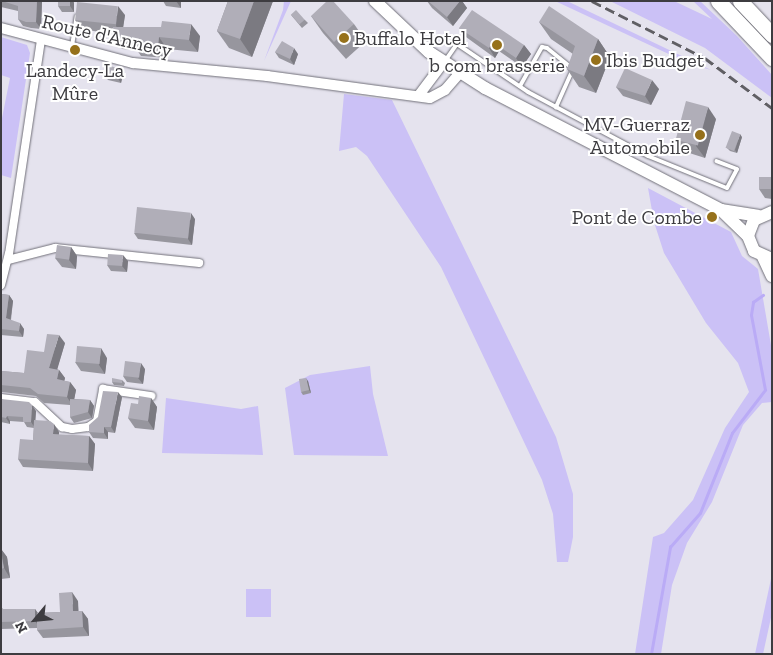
<!DOCTYPE html>
<meta charset="utf-8">
<style>
body{margin:0}
#map{position:relative;width:773px;height:655px;overflow:hidden;background:#e5e3ee;font-family:"Zilla Slab",serif}
div>[style]{position:absolute}
.green>*{inset:0;background:#cbc1f6;transform-origin:0 0}
.stream>*{height:2.5px;margin:-1.25px;padding:0 1.25px;transform-origin:1.25px;border-radius:1.25px;background:#baabf6}
.roads{filter:drop-shadow(0 0 1px #717079) drop-shadow(0 0 1px #717079)}
.service>*{height:4px;margin:-2px;padding:0 2px;transform-origin:2px;border-radius:2px;background:#fff}
.minor>*{height:8px;margin:-4px;padding:0 4px;transform-origin:4px;border-radius:4px;background:#fff}
.tertiary>*{height:10px;margin:-5px;padding:0 5px;transform-origin:5px;border-radius:5px;background:#fff}
.primary>*{height:12px;margin:-6px;padding:0 6px;transform-origin:6px;border-radius:6px;background:#fff}
.motorway>*{height:15px;margin:-7.5px;padding:0 7.5px;transform-origin:7.5px;border-radius:7.5px;background:#fff}
.rail>*{height:2.5px;margin-top:-1.25px;transform-origin:0;background:repeating-linear-gradient(90deg,#605f64 0 10px,transparent 0 15px)}
.wall>*{inset:0;background:#97969e}
.shaded-wall>*{inset:0;background:#7b7a81}
.building>*{inset:0;background:#b0aeb8;transform-origin:0 0}
.dots>*{width:14px;height:14px;translate:-50% -50%;box-sizing:border-box;border:2px solid #fff;border-radius:50%}
span{translate:-50% -50%;white-space:nowrap;text-align:center;line-height:1.15;-webkit-text-stroke:4px #fff;paint-order:stroke}
.street-label{font-size:20px;color:#3d3c40}
.poi-label{font-size:20px;color:#3d3c40}
.left{translate:0 -50%;text-align:left}
.right{translate:-100% -50%;text-align:right}
.frame{position:absolute;inset:0;border:2px solid #3d3c40;pointer-events:none}
.north{position:absolute;left:10px;top:595px;width:50px;height:50px;-webkit-text-stroke:4px #fff;paint-order:stroke;rotate:242deg;font-size:14px;font-weight:700;line-height:20px;text-align:center;color:#3d3c40}
.north::after{content:'';display:block;margin:auto;width:18px;height:22px;background:#3d3c40;clip-path:polygon(50% 0,100% 100%,50% 72%,0 100%)}
</style>
<div id="map">
<div class="green">
<i style="clip-path:polygon(284px 1px,291px 1px,264px 61px,283px 10px)"></i>
<i style="clip-path:polygon(555px 1px,567px 1px,711px 70px,688px 63px)"></i>
<i style="clip-path:polygon(610px 1px,674px 1px,712px 19px,693px 1px,700px 1px,737px 36px,772px 75px,772px 98px,705px 48px)"></i>
<i style="clip-path:polygon(1px 37px,27px 45px,30px 53px,11px 178px,1px 175px,1px 123px,10px 78px,1px 75px)"></i>
<i style="clip-path:polygon(344px 94px,392px 100px,556px 437px,573px 494px,573px 537px,568px 562px,557px 562px,553px 514px,542px 480px,441px 267px,367px 156px,356px 147px,339px 151px)"></i>
<i style="clip-path:polygon(648px 188px,731px 232px,742px 256px,758px 269px,772px 351px,772px 402px,762px 403px,743px 425px,712px 502px,687px 543px,672px 585px,661px 654px,635px 654px,653px 537px,664px 533px,693px 500px,725px 428px,749px 392px,738px 363px,706px 323px,664px 253px,654px 222px)"></i>
<i style="clip-path:polygon(370px 366px,373px 394px,388px 456px,294px 455px,285px 388px,310px 375px)"></i>
<i style="clip-path:polygon(166px 398px,241px 409px,258px 406px,263px 455px,162px 453px)"></i>
<i style="clip-path:polygon(772px 574px,772px 613px,763px 654px,755px 654px)"></i>
<i style="left:246px;top:589px;width:25px;height:28px"></i>
</div>
<div class="stream">
<i style="left:651px;top:654px;width:109px;rotate:-79.9deg"></i>
<i style="left:670px;top:547px;width:45px;rotate:-48.6deg"></i>
<i style="left:700px;top:513px;width:86px;rotate:-68.2deg"></i>
<i style="left:732px;top:433px;width:54px;rotate:-52.5deg"></i>
<i style="left:765px;top:390px;width:76px;rotate:-100.6deg"></i>
<i style="left:751px;top:315px;width:13px;rotate:-81deg"></i>
<i style="left:753px;top:302px;width:12px;rotate:-35deg"></i>
</div>
<div class="roads">
<div class="service">
<i style="left:72px;top:46px;width:30px;rotate:-81deg"></i>
<i style="left:445px;top:61px;width:21px;rotate:-55deg"></i>
<i style="left:457px;top:44px;width:86px;rotate:34.1deg"></i>
<i style="left:528px;top:92px;width:136px;rotate:28.1deg"></i>
<i style="left:648px;top:156px;width:85px;rotate:22.1deg"></i>
<i style="left:727px;top:188px;width:21px;rotate:-62deg"></i>
<i style="left:737px;top:169px;width:22px;rotate:-159deg"></i>
<i style="left:520px;top:86px;width:45px;rotate:-60.6deg"></i>
<i style="left:542px;top:47px;width:5px;rotate:11deg"></i>
<i style="left:547px;top:48px;width:33px;rotate:39deg"></i>
<i style="left:573px;top:69px;width:42px;rotate:114.1deg"></i>
</div>
<div class="minor">
<i style="left:8px;top:260px;width:49px;rotate:-14.3deg"></i>
<i style="left:55px;top:248px;width:145px;rotate:5.9deg"></i>
<i style="left:1px;top:285px;width:32px;rotate:-76deg"></i>
<i style="left:9px;top:254px;width:216px;rotate:-81.5deg"></i>
<i style="left:1px;top:398px;width:34px;rotate:7deg"></i>
<i style="left:35px;top:402px;width:37px;rotate:43deg"></i>
<i style="left:62px;top:427px;width:10px;rotate:11deg"></i>
<i style="left:72px;top:429px;width:16px;rotate:-7deg"></i>
<i style="left:88px;top:427px;width:11px;rotate:-34deg"></i>
<i style="left:97px;top:421px;width:33px;rotate:-79deg"></i>
<i style="left:103px;top:389px;width:49px;rotate:8.3deg"></i>
</div>
<div class="tertiary">
<i style="left:1px;top:28px;width:137px;rotate:14.9deg"></i>
<i style="left:133px;top:63px;width:135px;rotate:5.5deg"></i>
<i style="left:267px;top:76px;width:164px;rotate:7.7deg"></i>
<i style="left:430px;top:98px;width:17px;rotate:-28deg"></i>
<i style="left:445px;top:90px;width:23px;rotate:-49deg"></i>
<i style="left:419px;top:95px;width:40px;rotate:-53deg"></i>
</div>
<div class="primary">
<i style="left:375px;top:1px;width:74px;rotate:43.4deg"></i>
<i style="left:429px;top:52px;width:67px;rotate:32.7deg"></i>
<i style="left:485px;top:88px;width:266px;rotate:27.3deg"></i>
<i style="left:721px;top:210px;width:37px;rotate:9deg"></i>
<i style="left:721px;top:210px;width:37px;rotate:44deg"></i>
<i style="left:772px;top:212px;width:20px;rotate:156deg"></i>
<i style="left:754px;top:220px;width:17px;rotate:111deg"></i>
<i style="left:748px;top:236px;width:16px;rotate:68deg"></i>
<i style="left:754px;top:251px;width:20px;rotate:24deg"></i>
<i style="left:763px;top:257px;width:21px;rotate:65deg"></i>
</div>
<div class="motorway">
<i style="left:718px;top:1px;width:79px;rotate:46.5deg"></i>
<i style="left:740px;top:1px;width:47px;rotate:46.7deg"></i>
</div>
</div>
<div class="rail">
<i style="left:592px;top:1px;width:127px;rotate:26.8deg"></i>
<i style="left:705px;top:58px;width:84px;rotate:36.7deg"></i>
</div>
<div class="wall">
<i style="clip-path:polygon(1px 1px,42px 1px,41px 29px,31px 28px,23px 26px,18px 19px,18px 11px,1px 7px)"></i>
<i style="clip-path:polygon(58px 1px,73px 1px,74px 3px,74px 12px,62px 12px,58px 6px)"></i>
<i style="clip-path:polygon(163px 1px,181px 1px,181px 8px,166px 6px)"></i>
<i style="clip-path:polygon(228px 1px,273px 1px,252px 57px,229px 48px,217px 31px)"></i>
<i style="clip-path:polygon(427px 1px,462px 1px,467px 8px,453px 26px,432px 8px)"></i>
<i style="clip-path:polygon(125px 15px,123px 27px,200px 36px,198px 52px,167px 49px,167px 58px,141px 56px,137px 50px,122px 49px,113px 37px,113px 34px,81px 29px,75px 20px)"></i>
<i style="clip-path:polygon(291px 15px,305px 20px,308px 23px,302px 28px)"></i>
<i style="clip-path:polygon(311px 16px,354px 24px,366px 41px,346px 59px,323px 33px)"></i>
<i style="clip-path:polygon(539px 22px,598px 39px,610px 57px,596px 93px,579px 87px,567px 69px,573px 54px,551px 39px)"></i>
<i style="clip-path:polygon(459px 28px,524px 45px,531px 54px,522px 67px,499px 51px,495px 58px,466px 37px)"></i>
<i style="clip-path:polygon(275px 52px,298px 54px,294px 65px,279px 58px)"></i>
<i style="clip-path:polygon(119px 68px,123px 74px,121px 83px,108px 80px,103px 74px)"></i>
<i style="clip-path:polygon(616px 87px,659px 89px,651px 105px,623px 96px)"></i>
<i style="clip-path:polygon(716px 119px,705px 158px,683px 151px,675px 139px)"></i>
<i style="clip-path:polygon(742px 137px,737px 153px,730px 151px,727px 148px)"></i>
<i style="clip-path:polygon(772px 177px,772px 199px,765px 198px,759px 189px)"></i>
<i style="clip-path:polygon(195px 219px,192px 245px,138px 239px,134px 233px)"></i>
<i style="clip-path:polygon(71px 247px,77px 256px,76px 269px,62px 267px,55px 258px)"></i>
<i style="clip-path:polygon(128px 261px,127px 272px,111px 271px,107px 265px)"></i>
<i style="clip-path:polygon(2px 294px,9px 295px,13px 301px,11px 320px,24px 329px,23px 337px,1px 335px)"></i>
<i style="clip-path:polygon(65px 343px,57px 369px,59px 370px,65px 378px,64px 381px,70px 382px,76px 390px,74px 399px,90px 400px,94px 406px,92px 418px,74px 423px,70px 417px,70px 405px,44px 403px,36px 396px,2px 392px,1px 392px,1px 371px,24px 373px,44px 352px)"></i>
<i style="clip-path:polygon(107px 358px,105px 374px,81px 371px,75px 362px)"></i>
<i style="clip-path:polygon(145px 369px,143px 384px,127px 382px,123px 376px)"></i>
<i style="clip-path:polygon(122px 380px,125px 383px,124px 386px,114px 385px,112px 382px)"></i>
<i style="clip-path:polygon(308px 381px,311px 393px,303px 395px,301px 392px)"></i>
<i style="clip-path:polygon(122px 397px,115px 433px,108px 432px,108px 439px,93px 438px,89px 432px)"></i>
<i style="clip-path:polygon(151px 398px,157px 407px,154px 430px,135px 428px,128px 418px,138px 404px)"></i>
<i style="clip-path:polygon(1px 399px,36px 411px,35px 420px,59px 432px,59px 435px,89px 436px,95px 444px,93px 471px,23px 467px,18px 459px,33px 440px,34px 428px,27px 427px,24px 422px,10px 421px,10px 424px,1px 422px)"></i>
<i style="clip-path:polygon(1px 549px,7px 557px,10px 578px,1px 579px)"></i>
<i style="clip-path:polygon(78px 601px,78px 611px,82px 611px,88px 619px,89px 636px,43px 638px,37px 630px,37px 628px,1px 629px,1px 607px,3px 609px,35px 609px,38px 613px,60px 612px)"></i>
</div>
<div class="shaded-wall">
<i style="clip-path:polygon(37px 1px,42px 1px,41px 29px,36px 22px)"></i>
<i style="clip-path:polygon(70px 1px,73px 1px,74px 3px,74px 12px,70px 6px)"></i>
<i style="clip-path:polygon(176px 1px,181px 1px,181px 8px)"></i>
<i style="clip-path:polygon(254px 1px,273px 1px,252px 57px,240px 39px)"></i>
<i style="clip-path:polygon(460px 1px,462px 1px,467px 8px,453px 26px,447px 17px)"></i>
<i style="clip-path:polygon(118px 6px,125px 15px,122px 35px,116px 26px)"></i>
<i style="clip-path:polygon(191px 24px,200px 36px,198px 52px,189px 40px)"></i>
<i style="clip-path:polygon(159px 37px,167px 49px,167px 58px,158px 46px)"></i>
<i style="clip-path:polygon(598px 39px,610px 57px,596px 93px,584px 76px)"></i>
<i style="clip-path:polygon(493px 42px,499px 51px,495px 58px,489px 48px)"></i>
<i style="clip-path:polygon(524px 45px,531px 54px,522px 67px,516px 58px)"></i>
<i style="clip-path:polygon(294px 48px,298px 54px,294px 65px,290px 59px)"></i>
<i style="clip-path:polygon(119px 68px,123px 74px,121px 83px,117px 77px)"></i>
<i style="clip-path:polygon(652px 80px,659px 89px,651px 105px,645px 96px)"></i>
<i style="clip-path:polygon(708px 107px,716px 119px,705px 158px,696px 146px)"></i>
<i style="clip-path:polygon(740px 134px,742px 137px,737px 153px,735px 150px)"></i>
<i style="clip-path:polygon(191px 213px,195px 219px,192px 245px,188px 239px)"></i>
<i style="clip-path:polygon(71px 247px,77px 256px,76px 269px,69px 260px)"></i>
<i style="clip-path:polygon(123px 255px,128px 261px,127px 272px,122px 266px)"></i>
<i style="clip-path:polygon(9px 295px,13px 301px,10px 323px,6px 318px)"></i>
<i style="clip-path:polygon(20px 323px,24px 329px,23px 337px,19px 331px)"></i>
<i style="clip-path:polygon(59px 335px,65px 343px,55px 377px,49px 368px)"></i>
<i style="clip-path:polygon(101px 348px,107px 358px,105px 374px,99px 365px)"></i>
<i style="clip-path:polygon(141px 363px,145px 369px,143px 384px,138px 378px)"></i>
<i style="clip-path:polygon(59px 370px,65px 378px,63px 387px,57px 379px)"></i>
<i style="clip-path:polygon(306px 378px,308px 381px,311px 393px,309px 390px)"></i>
<i style="clip-path:polygon(70px 382px,76px 390px,73px 406px,67px 397px)"></i>
<i style="clip-path:polygon(118px 392px,122px 397px,115px 433px,111px 427px)"></i>
<i style="clip-path:polygon(151px 398px,157px 407px,154px 430px,148px 421px)"></i>
<i style="clip-path:polygon(90px 400px,94px 406px,92px 418px,88px 412px)"></i>
<i style="clip-path:polygon(32px 405px,36px 411px,35px 428px,31px 422px)"></i>
<i style="clip-path:polygon(7px 416px,10px 421px,10px 424px,6px 418px)"></i>
<i style="clip-path:polygon(54px 424px,59px 432px,58px 442px,53px 434px)"></i>
<i style="clip-path:polygon(104px 427px,108px 432px,108px 439px,104px 433px)"></i>
<i style="clip-path:polygon(89px 436px,95px 444px,93px 471px,88px 463px)"></i>
<i style="clip-path:polygon(1px 549px,7px 557px,10px 578px,4px 568px)"></i>
<i style="clip-path:polygon(72px 592px,78px 601px,79px 620px,73px 611px)"></i>
<i style="clip-path:polygon(35px 609px,39px 615px,40px 628px,35px 621px)"></i>
<i style="clip-path:polygon(82px 611px,88px 619px,89px 636px,83px 627px)"></i>
</div>
<div class="building">
<i style="clip-path:polygon(2px 1px,37px 1px,36px 22px,26px 22px,18px 19px,18px 6px)"></i>
<i style="left:58px;top:1px;width:12px;height:5px"></i>
<i style="clip-path:polygon(228px 1px,254px 1px,240px 39px,217px 31px)"></i>
<i style="clip-path:polygon(327px 1px,333px 1px,354px 24px,334px 42px,311px 16px)"></i>
<i style="clip-path:polygon(428px 1px,460px 1px,447px 17px)"></i>
<i style="left:77px;top:2px;width:41px;height:18px;rotate:6deg"></i>
<i style="clip-path:polygon(549px 6px,598px 39px,584px 76px,567px 69px,575px 46px,539px 22px)"></i>
<i style="left:296px;top:10px;width:13px;height:7px;rotate:48deg"></i>
<i style="clip-path:polygon(472px 10px,524px 45px,516px 58px,493px 42px,489px 48px,459px 28px)"></i>
<i style="clip-path:polygon(162px 21px,191px 24px,189px 40px,159px 37px,158px 46px,132px 44px,133px 38px,113px 37px,113px 27px,161px 27px)"></i>
<i style="clip-path:polygon(282px 41px,294px 48px,290px 59px,275px 52px)"></i>
<i style="left:105px;top:65px;width:14px;height:9px;rotate:12deg"></i>
<i style="clip-path:polygon(625px 68px,652px 80px,645px 96px,616px 87px)"></i>
<i style="left:686px;top:101px;width:23px;height:40px;rotate:15deg"></i>
<i style="left:732px;top:131px;width:9px;height:18px;rotate:21deg"></i>
<i style="left:759px;top:177px;width:13px;height:12px"></i>
<i style="left:137px;top:207px;width:54px;height:26px;rotate:6deg"></i>
<i style="left:57px;top:245px;width:14px;height:13px;rotate:8deg"></i>
<i style="left:108px;top:254px;width:15px;height:11px;rotate:4deg"></i>
<i style="clip-path:polygon(2px 294px,9px 295px,6px 318px,20px 323px,19px 331px,1px 329px)"></i>
<i style="clip-path:polygon(47px 334px,59px 335px,49px 368px,59px 370px,57px 379px,70px 382px,67px 397px,38px 394px,30px 388px,1px 385px,1px 371px,24px 373px,27px 350px,44px 352px)"></i>
<i style="left:77px;top:346px;width:24px;height:16px;rotate:5deg"></i>
<i style="left:125px;top:361px;width:16px;height:15px;rotate:7deg"></i>
<i style="clip-path:polygon(112px 378px,122px 380px,122px 383px,112px 382px)"></i>
<i style="clip-path:polygon(306px 378px,309px 390px,301px 392px,299px 379px)"></i>
<i style="clip-path:polygon(103px 391px,118px 392px,111px 427px,104px 427px,104px 433px,89px 432px,89px 425px,98px 417px)"></i>
<i style="clip-path:polygon(139px 396px,151px 398px,148px 421px,128px 418px,131px 403px,138px 404px)"></i>
<i style="clip-path:polygon(1px 399px,29px 402px,32px 405px,31px 422px,23px 422px,23px 417px,7px 416px,6px 418px,1px 417px)"></i>
<i style="clip-path:polygon(70px 399px,90px 400px,88px 412px,70px 417px)"></i>
<i style="clip-path:polygon(34px 420px,50px 421px,54px 424px,53px 434px,89px 436px,88px 463px,18px 459px,20px 439px,33px 440px)"></i>
<i style="clip-path:polygon(1px 554px,4px 568px,1px 569px)"></i>
<i style="clip-path:polygon(72px 592px,73px 611px,82px 611px,83px 627px,37px 630px,37px 613px,60px 612px,59px 593px)"></i>
<i style="clip-path:polygon(1px 607px,1px 609px,35px 609px,35px 621px,1px 622px)"></i>
</div>
<div class="dots">
<i style="left:344px;top:38px;background:#96711b"></i>
<i style="left:497px;top:45px;background:#96711b"></i>
<i style="left:75px;top:50px;background:#96711b"></i>
<i style="left:596px;top:60px;background:#96711b"></i>
<i style="left:700px;top:135px;background:#96711b"></i>
<i style="left:712px;top:217px;background:#96711b"></i>
</div>
<div class="street-label">
<span style="left:107px;top:36px;rotate:13deg">Route d'Annecy</span>
</div>
<div class="poi-label">
<span class="left" style="left:354px;top:38px">Buffalo Hotel</span>
<span class="left" style="left:606px;top:60px">Ibis Budget</span>
<span style="left:497px;top:65px">b com brasserie</span>
<span style="left:75px;top:82px">Landecy-La<br>Mûre</span>
<span class="right" style="left:690px;top:136px">MV-Guerraz<br>Automobile</span>
<span class="right" style="left:702px;top:217px">Pont de Combe</span>
</div>
<div class="frame"></div>
<div class="north">N</div>
</div>
